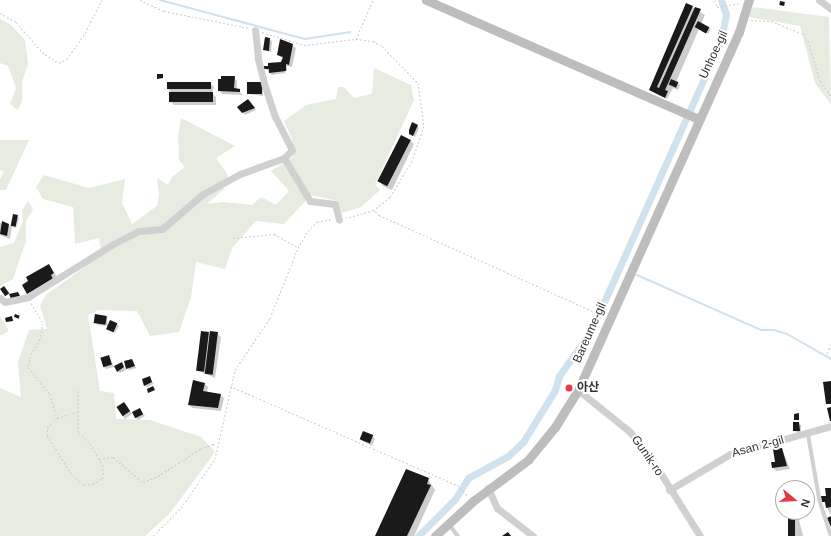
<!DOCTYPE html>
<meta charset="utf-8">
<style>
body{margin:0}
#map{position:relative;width:831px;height:536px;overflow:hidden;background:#fff;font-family:Arial,"Noto Sans KR",sans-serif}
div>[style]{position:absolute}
.green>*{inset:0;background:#e6ecdf}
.shadow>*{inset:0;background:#0003}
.stream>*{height:2px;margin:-1px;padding:0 1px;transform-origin:1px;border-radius:1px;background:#cfe2ee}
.canal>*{height:7px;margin:-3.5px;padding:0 3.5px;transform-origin:3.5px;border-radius:3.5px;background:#cfe2ee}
.building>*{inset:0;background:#1a1a1a;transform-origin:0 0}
.path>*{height:1px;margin-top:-0.5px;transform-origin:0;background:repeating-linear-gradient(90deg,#cdcdcd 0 2px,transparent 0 4px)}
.lane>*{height:3.5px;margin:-1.75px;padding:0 1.75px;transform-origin:1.75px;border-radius:1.75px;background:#d0d0d0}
.street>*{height:7px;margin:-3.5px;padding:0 3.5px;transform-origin:3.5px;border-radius:3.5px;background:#d0d0d0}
.secondary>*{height:9px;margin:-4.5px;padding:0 4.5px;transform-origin:4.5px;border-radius:4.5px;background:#bdbdbd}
.dots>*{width:11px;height:11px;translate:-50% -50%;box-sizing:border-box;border:2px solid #fff;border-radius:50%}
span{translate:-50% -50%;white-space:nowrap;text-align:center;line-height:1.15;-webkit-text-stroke:4px #fff;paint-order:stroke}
.street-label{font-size:12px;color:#333}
.poi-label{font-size:12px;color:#333;font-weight:700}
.left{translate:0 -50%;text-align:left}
.north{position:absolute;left:775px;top:480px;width:40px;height:40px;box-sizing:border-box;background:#fff;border:1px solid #adadad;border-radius:50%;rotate:108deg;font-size:11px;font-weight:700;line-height:16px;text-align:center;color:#333}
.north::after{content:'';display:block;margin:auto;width:14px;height:18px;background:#e63946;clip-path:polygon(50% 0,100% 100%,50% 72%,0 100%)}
</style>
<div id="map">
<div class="green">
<i style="clip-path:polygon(752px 7px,829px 17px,831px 105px,815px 83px,800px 26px,749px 17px)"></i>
<i style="clip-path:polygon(0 19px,11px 25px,25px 40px,28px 64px,22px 82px,22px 101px,18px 110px,10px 104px,16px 88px,8px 66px,0 63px)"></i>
<i style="clip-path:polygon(374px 68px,411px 85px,414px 100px,375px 184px,380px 190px,361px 207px,342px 213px,338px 201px,311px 195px,284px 224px,256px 221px,232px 248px,225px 269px,196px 262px,191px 297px,179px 332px,150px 336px,137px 311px,98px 310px,88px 315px,100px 391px,114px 393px,116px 419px,150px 420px,201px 437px,215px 452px,170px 513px,145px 536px,0 536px,0 388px,21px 397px,18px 362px,29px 330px,47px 329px,40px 306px,46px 295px,96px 259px,101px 251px,99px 238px,75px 244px,73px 207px,43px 199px,36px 187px,44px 175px,89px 188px,125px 179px,122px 203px,132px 224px,157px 206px,159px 194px,157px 178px,168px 185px,172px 177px,185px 167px,179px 160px,178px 135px,181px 118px,235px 146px,216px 158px,228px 175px,224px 189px,207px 204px,223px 202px,252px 205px,261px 197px,276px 205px,289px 191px,271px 171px,293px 157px,292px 139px,284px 121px,306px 105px,336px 99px,338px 87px,344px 87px,354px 98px,372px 94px)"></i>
<i style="clip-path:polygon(0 140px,29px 140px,6px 190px,0 190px,0 179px,4px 172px,0 170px)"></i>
<i style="clip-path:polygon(28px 201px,33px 209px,26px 222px,26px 241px,13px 279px,0 286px,0 247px,14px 243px,23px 221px,22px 210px)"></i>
<i style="clip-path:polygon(0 316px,9px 331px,2px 335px,0 335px)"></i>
</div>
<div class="shadow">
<i style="clip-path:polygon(692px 7px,705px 15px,701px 24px,711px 29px,708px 34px,699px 29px,676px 82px,680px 85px,678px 90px,673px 88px,667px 99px,650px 90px)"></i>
<i style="clip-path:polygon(265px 38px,272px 41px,271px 52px,264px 50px)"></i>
<i style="clip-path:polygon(292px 45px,296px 48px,292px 67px,287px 66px,287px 72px,285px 66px,285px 73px,272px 75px,266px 69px,269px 64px,284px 65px,283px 59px,278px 55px)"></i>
<i style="clip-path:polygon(234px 77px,237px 81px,237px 89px,243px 95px,222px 94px,219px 90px)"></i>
<i style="clip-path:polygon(210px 83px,214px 87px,212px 93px,216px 97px,216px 105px,174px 105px,170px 101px,172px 93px,168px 89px)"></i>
<i style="clip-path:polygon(263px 85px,263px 96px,248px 94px)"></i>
<i style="clip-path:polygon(250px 102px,256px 110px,245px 115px,239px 107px)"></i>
<i style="clip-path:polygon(417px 126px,419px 128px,415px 137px,410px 133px)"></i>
<i style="clip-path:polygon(410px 140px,414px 144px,392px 190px,383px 186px,380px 182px)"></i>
<i style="clip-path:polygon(14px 215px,19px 218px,16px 228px,12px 226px,10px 239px,0 235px,0 223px,10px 226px)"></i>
<i style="clip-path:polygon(49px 265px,57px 277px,28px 293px)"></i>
<i style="clip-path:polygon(96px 315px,107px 317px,108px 326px,111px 321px,117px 324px,119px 326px,115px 333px,107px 329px,108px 326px,97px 325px)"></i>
<i style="clip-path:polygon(209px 333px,211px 335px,217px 333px,221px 337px,215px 378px,197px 370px)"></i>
<i style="clip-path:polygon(109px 356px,114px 367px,106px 369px,104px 367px)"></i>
<i style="clip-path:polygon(132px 360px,136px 368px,129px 370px,127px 368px)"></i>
<i style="clip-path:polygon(121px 363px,126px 370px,120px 373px,118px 371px)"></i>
<i style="clip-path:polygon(149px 377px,154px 384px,147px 387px,145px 385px)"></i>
<i style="clip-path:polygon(205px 384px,208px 387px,207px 392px,220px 395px,224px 398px,221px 411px,192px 408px,189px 404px)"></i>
<i style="clip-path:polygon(126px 405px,132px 414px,125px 419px,117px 408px)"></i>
<i style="clip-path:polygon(140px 410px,145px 416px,138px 420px,136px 418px)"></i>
<i style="clip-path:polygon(794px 423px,801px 425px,801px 433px,794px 431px)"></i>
<i style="clip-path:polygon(364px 432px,375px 438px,372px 446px,361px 440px)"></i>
<i style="clip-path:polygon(782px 449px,790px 469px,776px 471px,773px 468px)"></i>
<i style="clip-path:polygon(428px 479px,435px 490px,414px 536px,377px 536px)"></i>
<i style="clip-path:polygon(831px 489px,831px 514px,830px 514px,822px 497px,827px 497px)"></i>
<i style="clip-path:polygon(789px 512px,797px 512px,803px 536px,795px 536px)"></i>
</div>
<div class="stream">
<i style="left:160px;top:0;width:150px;rotate:15.1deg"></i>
<i style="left:305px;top:39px;width:46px;rotate:-8.8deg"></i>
<i style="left:637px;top:275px;width:136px;rotate:23.9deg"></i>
<i style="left:761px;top:330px;width:13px"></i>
<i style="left:774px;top:330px;width:14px;rotate:17deg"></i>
<i style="left:787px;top:334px;width:51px;rotate:29.6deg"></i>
</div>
<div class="canal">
<i style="left:418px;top:536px;width:52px;rotate:-45deg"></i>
<i style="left:455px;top:499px;width:25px;rotate:-58deg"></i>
<i style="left:468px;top:478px;width:46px;rotate:-28.8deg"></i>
<i style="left:508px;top:456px;width:21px;rotate:-43deg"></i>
<i style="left:523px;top:442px;width:61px;rotate:-58.4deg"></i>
<i style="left:555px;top:390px;width:15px;rotate:-74deg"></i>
<i style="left:559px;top:376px;width:55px;rotate:-54.6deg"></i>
<i style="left:591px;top:331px;width:319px;rotate:-65.9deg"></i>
<i style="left:721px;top:40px;width:26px;rotate:-79deg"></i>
<i style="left:726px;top:14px;width:15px;rotate:-110deg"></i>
</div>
<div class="building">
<i style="left:780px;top:1px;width:5px;height:4px;rotate:11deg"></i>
<i style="clip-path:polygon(686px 3px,693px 6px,657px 87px,659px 88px,695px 7px,701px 9px,665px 90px,668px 91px,665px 98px,649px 90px)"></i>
<i style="left:698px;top:21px;width:13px;height:7px;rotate:29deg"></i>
<i style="clip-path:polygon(265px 37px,270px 38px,269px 51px,263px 50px)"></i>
<i style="clip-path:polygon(280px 39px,293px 44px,289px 65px,286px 64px,286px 71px,269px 73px,269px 69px,264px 69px,264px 66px,268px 66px,268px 63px,281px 62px,283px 57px,277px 55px)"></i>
<i style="clip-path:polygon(157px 74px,163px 74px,163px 78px,157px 79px)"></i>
<i style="clip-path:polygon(221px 76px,235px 76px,234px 88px,240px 89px,240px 92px,218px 91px,218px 79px,221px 79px)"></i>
<i style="left:671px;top:79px;width:8px;height:6px;rotate:23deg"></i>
<i style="left:167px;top:82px;width:44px;height:7px"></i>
<i style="left:247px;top:82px;width:15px;height:12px"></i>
<i style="left:169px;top:92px;width:44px;height:10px"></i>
<i style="clip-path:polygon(248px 99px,255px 108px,242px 113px,237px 107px)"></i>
<i style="clip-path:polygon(412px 122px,418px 125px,413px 136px,409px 134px,409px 130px)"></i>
<i style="left:401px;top:135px;width:11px;height:52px;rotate:27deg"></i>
<i style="left:13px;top:214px;width:5px;height:12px;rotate:11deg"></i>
<i style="clip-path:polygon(2px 221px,9px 224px,7px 236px,0 234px)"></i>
<i style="clip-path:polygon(49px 264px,54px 273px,51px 275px,53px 279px,27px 294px,22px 285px,28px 281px,26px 277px)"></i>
<i style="left:4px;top:286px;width:9px;height:5px;rotate:54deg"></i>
<i style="clip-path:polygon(18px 292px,20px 296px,11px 299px,9px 294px)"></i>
<i style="left:15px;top:314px;width:5px;height:3px;rotate:22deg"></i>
<i style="left:95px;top:314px;width:12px;height:9px;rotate:9deg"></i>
<i style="clip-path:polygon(12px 316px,13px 321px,6px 322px,5px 318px)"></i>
<i style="left:110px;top:320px;width:8px;height:10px;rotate:23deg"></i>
<i style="left:201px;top:331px;width:8px;height:40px;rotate:7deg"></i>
<i style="left:210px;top:331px;width:8px;height:43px;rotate:7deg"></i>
<i style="left:109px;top:355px;width:10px;height:9px;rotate:73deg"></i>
<i style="clip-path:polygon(132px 359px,135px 366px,126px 369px,124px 361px)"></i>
<i style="clip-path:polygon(122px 362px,124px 367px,117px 372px,114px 366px)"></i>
<i style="clip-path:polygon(150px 376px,152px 382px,144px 386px,142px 379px)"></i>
<i style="clip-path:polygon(193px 380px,205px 383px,203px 391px,221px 394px,218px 408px,188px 405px)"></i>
<i style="clip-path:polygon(831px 381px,831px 404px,826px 404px,823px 382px)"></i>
<i style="clip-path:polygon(153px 386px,155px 390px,148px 393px,147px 389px)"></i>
<i style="left:124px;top:402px;width:11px;height:9px;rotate:56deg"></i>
<i style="clip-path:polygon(831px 407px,831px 421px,830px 421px,827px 408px)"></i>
<i style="left:140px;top:408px;width:7px;height:9px;rotate:63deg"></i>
<i style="clip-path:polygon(799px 413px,799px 420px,794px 420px,794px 414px)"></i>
<i style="clip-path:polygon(793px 422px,799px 422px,800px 431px,793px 431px)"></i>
<i style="left:363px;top:431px;width:11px;height:9px;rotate:22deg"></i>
<i style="clip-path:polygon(782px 448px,787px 466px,772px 468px,771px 462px,775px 462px,773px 449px)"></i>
<i style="clip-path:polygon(406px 469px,429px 478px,427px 484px,431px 485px,407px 536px,375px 536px)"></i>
<i style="clip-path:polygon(825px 488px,831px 488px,831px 507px,826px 508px,825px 502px,822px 502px,821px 496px,826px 496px)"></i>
<i style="left:788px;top:512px;width:7px;height:25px"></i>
<i style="clip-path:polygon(831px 516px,831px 527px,827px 518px)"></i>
<i style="clip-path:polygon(508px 532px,511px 536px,502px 536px)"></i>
</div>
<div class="path">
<i style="left:140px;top:0;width:26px;rotate:25deg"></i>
<i style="left:164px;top:11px;width:87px;rotate:11.3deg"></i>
<i style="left:715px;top:0;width:7px;rotate:74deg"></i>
<i style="left:717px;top:7px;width:22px;rotate:-10deg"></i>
<i style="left:0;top:13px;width:18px;rotate:29deg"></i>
<i style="left:16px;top:22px;width:40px;rotate:49deg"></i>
<i style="left:42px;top:52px;width:20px;rotate:33deg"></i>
<i style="left:59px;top:63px;width:9px;rotate:-27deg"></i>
<i style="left:67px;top:59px;width:32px;rotate:-55deg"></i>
<i style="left:85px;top:33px;width:37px;rotate:-63deg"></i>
<i style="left:751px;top:20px;width:20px;rotate:3deg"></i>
<i style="left:771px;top:21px;width:35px;rotate:22deg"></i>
<i style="left:803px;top:34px;width:9px;rotate:54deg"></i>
<i style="left:808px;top:41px;width:42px;rotate:73.3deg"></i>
<i style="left:820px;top:81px;width:19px;rotate:54deg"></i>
<i style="left:262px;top:32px;width:44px;rotate:17.2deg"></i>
<i style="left:304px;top:45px;width:52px;rotate:-6.6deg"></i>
<i style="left:356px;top:39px;width:17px;rotate:7deg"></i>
<i style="left:373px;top:41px;width:10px;rotate:29deg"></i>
<i style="left:382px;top:46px;width:52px;rotate:45.8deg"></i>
<i style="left:418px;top:83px;width:43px;rotate:82.1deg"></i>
<i style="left:424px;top:126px;width:37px;rotate:109deg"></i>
<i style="left:412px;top:161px;width:42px;rotate:121.4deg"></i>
<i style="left:390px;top:197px;width:21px;rotate:141deg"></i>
<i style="left:374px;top:210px;width:29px;rotate:164deg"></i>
<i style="left:356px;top:39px;width:43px;rotate:-66.4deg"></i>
<i style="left:375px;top:211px;width:6px;rotate:45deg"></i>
<i style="left:379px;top:215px;width:244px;rotate:24.2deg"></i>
<i style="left:233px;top:238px;width:41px;rotate:-5.6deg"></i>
<i style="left:274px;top:234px;width:26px;rotate:29deg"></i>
<i style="left:31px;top:303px;width:23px;rotate:59deg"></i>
<i style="left:43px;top:323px;width:16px;rotate:101deg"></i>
<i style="left:40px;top:339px;width:20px;rotate:120deg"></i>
<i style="left:30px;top:356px;width:11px;rotate:100deg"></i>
<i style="left:28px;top:367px;width:35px;rotate:51deg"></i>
<i style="left:50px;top:394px;width:25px;rotate:74deg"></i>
<i style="left:57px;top:418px;width:12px;rotate:138deg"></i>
<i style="left:48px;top:426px;width:9px;rotate:96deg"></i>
<i style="left:47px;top:435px;width:44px;rotate:58.1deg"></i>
<i style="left:70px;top:472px;width:19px;rotate:43deg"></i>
<i style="left:84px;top:485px;width:9px;rotate:-6deg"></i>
<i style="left:93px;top:484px;width:12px;rotate:-31deg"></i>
<i style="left:103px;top:478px;width:12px;rotate:-90deg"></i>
<i style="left:103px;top:466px;width:28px;rotate:-120deg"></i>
<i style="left:89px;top:442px;width:15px;rotate:-138deg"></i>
<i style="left:78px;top:432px;width:43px;rotate:-90deg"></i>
<i style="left:827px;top:353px;width:10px;rotate:-66deg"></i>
<i style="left:230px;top:386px;width:248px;rotate:23.6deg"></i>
<i style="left:457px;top:485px;width:16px;rotate:45deg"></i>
<i style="left:57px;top:418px;width:21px;rotate:-17deg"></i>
<i style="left:99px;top:459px;width:14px;rotate:-8deg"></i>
<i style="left:113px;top:457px;width:39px;rotate:40deg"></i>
<i style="left:143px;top:482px;width:16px;rotate:-22deg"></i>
<i style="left:158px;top:476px;width:50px;rotate:-32.7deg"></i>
<i style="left:200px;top:449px;width:14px;rotate:-21deg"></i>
<i style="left:213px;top:444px;width:4px;rotate:14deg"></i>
<i style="left:153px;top:536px;width:40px;rotate:-45deg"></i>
<i style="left:181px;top:508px;width:60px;rotate:-55.2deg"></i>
<i style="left:215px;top:459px;width:91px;rotate:-77.3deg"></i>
<i style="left:235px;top:370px;width:63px;rotate:-56.1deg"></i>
<i style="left:270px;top:318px;width:75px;rotate:-68.2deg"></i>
<i style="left:298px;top:248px;width:20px;rotate:-60deg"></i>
<i style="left:308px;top:231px;width:13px;rotate:-45deg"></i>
<i style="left:317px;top:222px;width:14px;rotate:-12deg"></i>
</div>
<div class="lane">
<i style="left:808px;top:432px;width:70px;rotate:80.1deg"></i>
<i style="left:820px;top:501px;width:36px;rotate:72deg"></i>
<i style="left:449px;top:524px;width:15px;rotate:53deg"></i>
</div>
<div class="street">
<i style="left:819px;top:0;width:15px;rotate:37deg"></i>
<i style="left:284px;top:158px;width:50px;rotate:58.8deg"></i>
<i style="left:310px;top:201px;width:25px;rotate:7deg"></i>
<i style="left:335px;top:204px;width:16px;rotate:76deg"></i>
<i style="left:0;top:298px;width:6px;rotate:39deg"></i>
<i style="left:5px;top:302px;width:24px;rotate:-12deg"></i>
<i style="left:28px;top:297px;width:100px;rotate:-31.9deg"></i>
<i style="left:113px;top:244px;width:29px;rotate:-27deg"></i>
<i style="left:139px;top:231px;width:23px;rotate:-5deg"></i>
<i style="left:162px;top:229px;width:54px;rotate:-40.5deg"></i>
<i style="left:203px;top:194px;width:42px;rotate:-28.4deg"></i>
<i style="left:240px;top:174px;width:47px;rotate:-20deg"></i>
<i style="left:284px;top:158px;width:11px;rotate:-45deg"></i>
<i style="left:292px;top:150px;width:37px;rotate:-117deg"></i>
<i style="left:275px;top:117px;width:32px;rotate:-108deg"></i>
<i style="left:265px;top:87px;width:30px;rotate:-104deg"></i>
<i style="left:258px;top:58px;width:28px;rotate:-96deg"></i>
<i style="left:578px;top:390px;width:67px;rotate:38.9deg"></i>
<i style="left:630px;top:432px;width:33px;rotate:51deg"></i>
<i style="left:651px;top:458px;width:92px;rotate:57.9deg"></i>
<i style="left:488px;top:488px;width:22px;rotate:66deg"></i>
<i style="left:497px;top:508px;width:46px;rotate:37.9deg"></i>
<i style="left:669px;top:490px;width:71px;rotate:-30.5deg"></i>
<i style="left:730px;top:454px;width:105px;rotate:-15.5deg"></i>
</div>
<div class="secondary">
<i style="left:426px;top:0;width:297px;rotate:23.6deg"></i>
<i style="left:435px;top:536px;width:52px;rotate:-42.6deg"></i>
<i style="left:473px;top:501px;width:69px;rotate:-36.7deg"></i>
<i style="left:528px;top:460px;width:43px;rotate:-50.7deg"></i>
<i style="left:555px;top:427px;width:44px;rotate:-58.1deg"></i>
<i style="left:578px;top:390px;width:393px;rotate:-65.8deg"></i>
<i style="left:739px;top:32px;width:34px;rotate:-73deg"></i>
</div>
<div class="dots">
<i style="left:569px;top:388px;background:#e63946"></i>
</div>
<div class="street-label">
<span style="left:714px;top:55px;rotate:-65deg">Unhoe-gil</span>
<span style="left:590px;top:333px;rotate:-66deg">Bareume-gil</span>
<span style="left:758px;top:447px;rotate:-15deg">Asan 2-gil</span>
<span style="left:647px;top:456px;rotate:55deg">Gunik-ro</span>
</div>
<div class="poi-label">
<span class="left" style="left:577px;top:388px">아산</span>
</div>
<div class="north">N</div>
</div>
